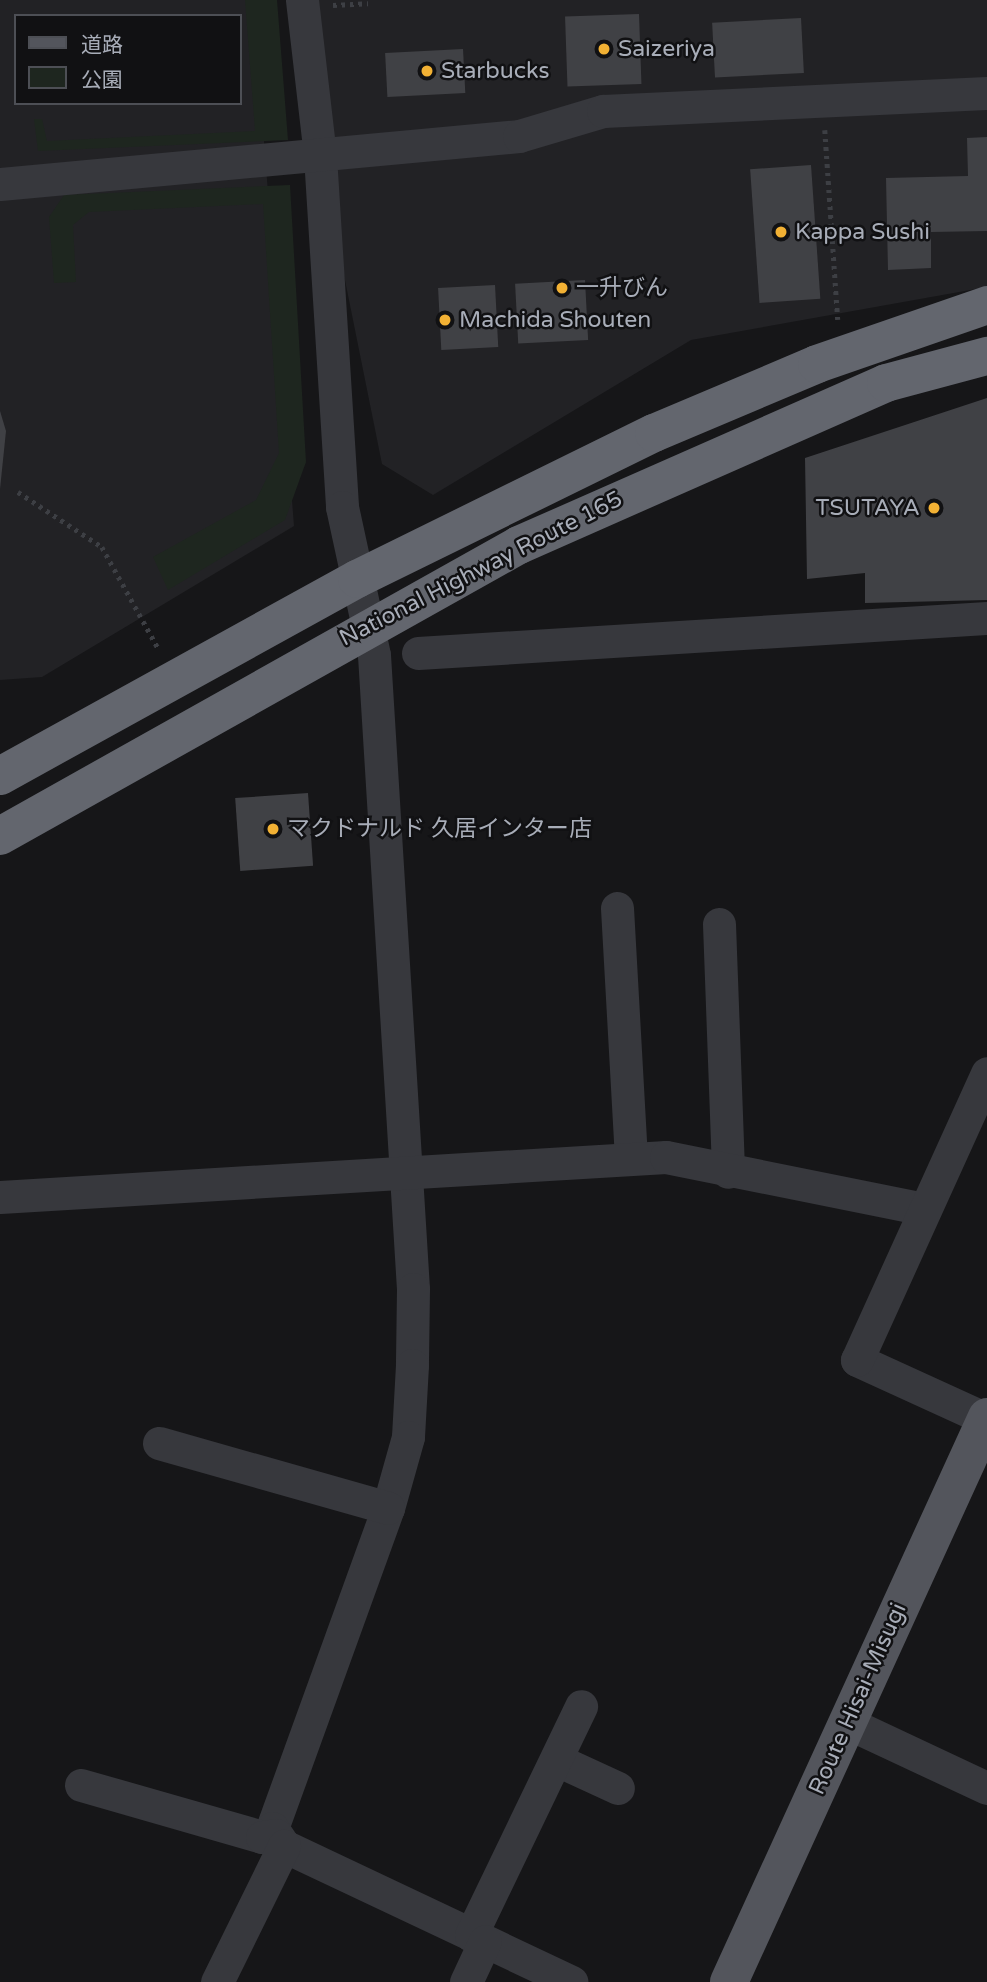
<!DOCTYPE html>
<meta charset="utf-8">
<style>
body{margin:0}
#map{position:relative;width:987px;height:1982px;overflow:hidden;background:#161618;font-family:"Varela Round","Noto Sans JP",sans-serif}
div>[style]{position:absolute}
.built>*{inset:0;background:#222225}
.green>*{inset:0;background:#1e261f}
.building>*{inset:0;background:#404145;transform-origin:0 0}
.path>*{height:4.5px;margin-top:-2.25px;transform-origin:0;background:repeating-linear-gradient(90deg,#3d3f44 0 3.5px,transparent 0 8.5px)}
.minor>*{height:33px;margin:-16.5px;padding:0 16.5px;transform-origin:16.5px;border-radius:16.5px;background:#37383d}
.major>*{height:38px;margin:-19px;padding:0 19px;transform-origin:19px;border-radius:19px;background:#53555c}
.highway>*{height:38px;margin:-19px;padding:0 19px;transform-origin:19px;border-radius:19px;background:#63666e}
.dots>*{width:19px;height:19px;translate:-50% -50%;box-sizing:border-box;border:4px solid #111113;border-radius:50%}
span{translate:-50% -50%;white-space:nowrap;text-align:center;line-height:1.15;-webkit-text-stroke:5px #111113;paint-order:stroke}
.poi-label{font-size:23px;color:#a8adb8}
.left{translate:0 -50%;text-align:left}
.right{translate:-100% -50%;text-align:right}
.street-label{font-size:23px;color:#a8adb8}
.legend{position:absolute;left:14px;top:14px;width:228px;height:91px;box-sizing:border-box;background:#111113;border:2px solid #4d4f55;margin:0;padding:9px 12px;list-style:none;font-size:21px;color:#a8adb8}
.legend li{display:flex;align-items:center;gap:14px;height:35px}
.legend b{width:35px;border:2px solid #4d4f55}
</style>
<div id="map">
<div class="built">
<i style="clip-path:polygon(evenodd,0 0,253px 0,294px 526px,42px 677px,0 680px,0 0,16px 16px,240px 16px,240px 103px,16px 103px,16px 16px)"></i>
<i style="clip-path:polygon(302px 0,987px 0,987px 287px,691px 340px,433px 495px,382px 464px,320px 156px)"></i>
</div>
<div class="green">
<i style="clip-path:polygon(245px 0,277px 0,288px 140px,38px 151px,34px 119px,42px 119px,47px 141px,255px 131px)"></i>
<i style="clip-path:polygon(290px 185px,306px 462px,285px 520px,168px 590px,153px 557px,256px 500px,279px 453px,263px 204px,89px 212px,73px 225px,76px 282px,54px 283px,49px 217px,64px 195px)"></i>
</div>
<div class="building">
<i style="left:639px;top:14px;width:70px;height:74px;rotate:88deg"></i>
<i style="left:801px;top:18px;width:55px;height:89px;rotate:87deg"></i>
<i style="left:463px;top:49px;width:44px;height:78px;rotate:87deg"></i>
<i style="clip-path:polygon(987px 137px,987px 231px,931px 232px,931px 268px,888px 270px,886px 178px,968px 176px,967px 138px)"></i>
<i style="left:811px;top:165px;width:134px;height:61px;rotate:86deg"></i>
<i style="left:585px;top:280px;width:60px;height:70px;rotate:87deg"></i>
<i style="left:495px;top:285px;width:62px;height:57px;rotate:87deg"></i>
<i style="clip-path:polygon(987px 398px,987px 600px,865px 603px,865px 573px,807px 579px,805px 458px)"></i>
<i style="clip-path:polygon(0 411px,6px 431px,0 489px)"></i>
<i style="left:308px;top:793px;width:73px;height:73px;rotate:86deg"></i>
</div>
<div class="path">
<i style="left:333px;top:5px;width:35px;rotate:-3deg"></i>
<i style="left:825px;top:130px;width:190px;rotate:86.1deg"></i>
<i style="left:18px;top:492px;width:100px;rotate:33.2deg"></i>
<i style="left:102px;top:547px;width:118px;rotate:61deg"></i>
</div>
<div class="minor">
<i style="left:302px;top:0;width:157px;rotate:83.4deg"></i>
<i style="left:320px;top:156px;width:352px;rotate:86.4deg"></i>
<i style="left:342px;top:507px;width:151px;rotate:77.8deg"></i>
<i style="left:374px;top:655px;width:635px;rotate:86.48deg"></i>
<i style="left:413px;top:1289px;width:76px;rotate:90.8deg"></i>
<i style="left:412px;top:1365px;width:72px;rotate:93.2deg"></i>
<i style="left:408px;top:1437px;width:74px;rotate:105.7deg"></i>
<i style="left:388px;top:1508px;width:340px;rotate:109.9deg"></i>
<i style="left:272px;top:1828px;width:22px;rotate:56deg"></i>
<i style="left:284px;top:1846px;width:318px;rotate:25.3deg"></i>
<i style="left:0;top:184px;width:521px;rotate:-5.28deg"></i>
<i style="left:519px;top:136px;width:88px;rotate:-16.6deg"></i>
<i style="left:603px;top:111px;width:384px;rotate:-2.7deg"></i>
<i style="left:418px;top:653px;width:570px;rotate:-3.52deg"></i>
<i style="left:617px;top:908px;width:251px;rotate:86.8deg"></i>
<i style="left:719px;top:924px;width:248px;rotate:87.9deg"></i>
<i style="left:0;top:1197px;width:667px;rotate:-3.44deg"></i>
<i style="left:666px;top:1157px;width:264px;rotate:11.4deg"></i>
<i style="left:986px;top:1419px;width:142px;rotate:-155.4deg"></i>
<i style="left:857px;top:1360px;width:315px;rotate:-65.6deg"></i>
<i style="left:159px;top:1443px;width:238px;rotate:15.8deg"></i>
<i style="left:848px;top:1723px;width:153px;rotate:25.1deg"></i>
<i style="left:557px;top:1760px;width:67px;rotate:24.7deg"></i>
<i style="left:81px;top:1785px;width:188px;rotate:16deg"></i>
<i style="left:262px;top:1837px;width:14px;rotate:-8deg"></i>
<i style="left:471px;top:1935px;width:254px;rotate:-64.3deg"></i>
<i style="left:217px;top:1982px;width:152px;rotate:-63.8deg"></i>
<i style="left:466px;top:1982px;width:45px;rotate:-65.1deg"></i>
</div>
<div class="major">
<i style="left:729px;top:1982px;width:621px;rotate:-65.46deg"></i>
</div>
<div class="highway">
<i style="left:0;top:776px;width:408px;rotate:-28.9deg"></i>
<i style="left:357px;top:579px;width:331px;rotate:-26.2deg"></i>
<i style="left:654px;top:433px;width:177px;rotate:-22.9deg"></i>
<i style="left:817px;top:364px;width:180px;rotate:-19.1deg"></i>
<i style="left:0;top:836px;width:595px;rotate:-29.28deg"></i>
<i style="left:519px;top:545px;width:401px;rotate:-23.8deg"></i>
<i style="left:886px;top:383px;width:105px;rotate:-15deg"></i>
</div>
<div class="dots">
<i style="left:604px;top:49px;background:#f2b134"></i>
<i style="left:427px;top:71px;background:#f2b134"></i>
<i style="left:781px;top:232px;background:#f2b134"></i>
<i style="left:562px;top:288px;background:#f2b134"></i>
<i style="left:445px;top:320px;background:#f2b134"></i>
<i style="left:934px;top:508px;background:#f2b134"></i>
<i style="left:273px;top:829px;background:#f2b134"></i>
</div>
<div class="poi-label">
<span class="left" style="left:618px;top:49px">Saizeriya</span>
<span class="left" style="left:441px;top:71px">Starbucks</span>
<span class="left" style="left:795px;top:232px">Kappa Sushi</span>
<span class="left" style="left:576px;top:288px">一升びん</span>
<span class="left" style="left:459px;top:320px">Machida Shouten</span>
<span class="right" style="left:920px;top:508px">TSUTAYA</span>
<span class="left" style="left:287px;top:829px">マクドナルド 久居インター店</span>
</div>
<div class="street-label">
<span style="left:481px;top:569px;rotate:-27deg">National Highway Route 165</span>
<span style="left:858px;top:1699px;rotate:-66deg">Route Hisai-Misugi</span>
</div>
<ul class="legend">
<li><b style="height:9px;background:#53555c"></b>道路</li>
<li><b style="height:19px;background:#1e261f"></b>公園</li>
</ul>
</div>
